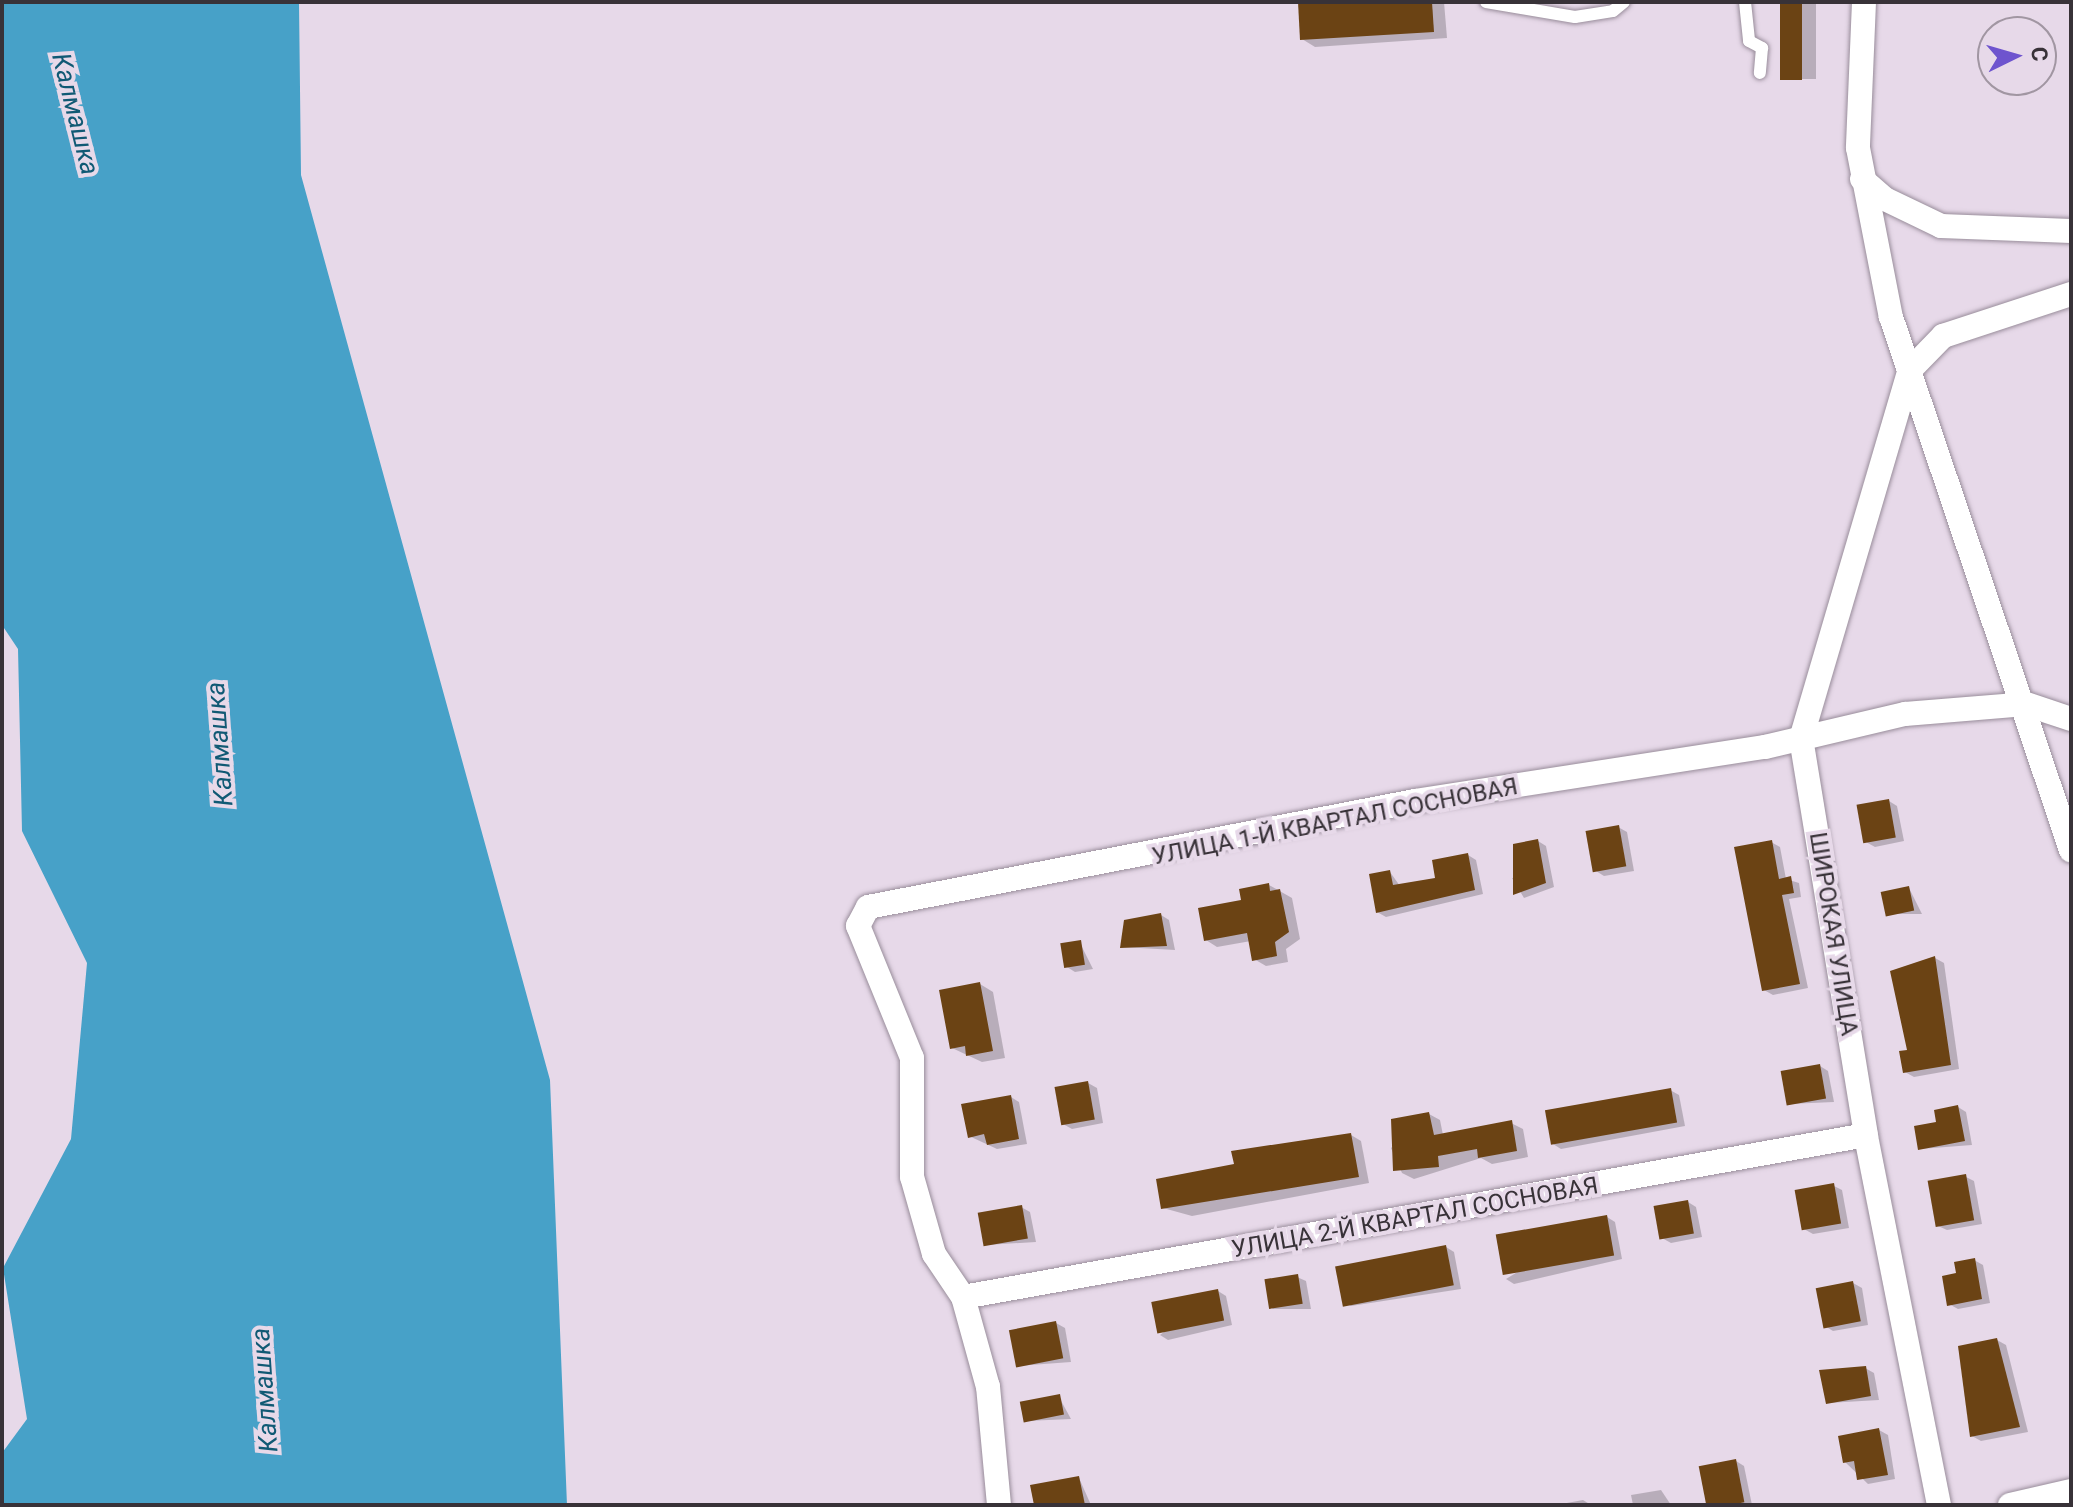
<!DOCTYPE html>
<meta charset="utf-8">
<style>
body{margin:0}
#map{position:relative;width:2073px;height:1507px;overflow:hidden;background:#e7d9e9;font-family:Roboto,sans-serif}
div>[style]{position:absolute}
.water>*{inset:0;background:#47a1c8}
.shadow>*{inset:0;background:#0003;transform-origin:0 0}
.building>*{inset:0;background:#6b4314;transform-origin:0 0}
.roads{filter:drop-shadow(0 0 2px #998d9b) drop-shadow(0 0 2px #998d9b)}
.lane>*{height:12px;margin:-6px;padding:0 6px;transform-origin:6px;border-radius:6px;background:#fff}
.street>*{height:24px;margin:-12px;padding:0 12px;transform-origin:12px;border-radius:12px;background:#fff}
span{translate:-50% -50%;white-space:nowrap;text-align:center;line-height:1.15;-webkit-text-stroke:8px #e7d9e9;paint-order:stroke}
.street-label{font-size:24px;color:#383238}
.water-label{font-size:26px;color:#105974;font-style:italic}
.frame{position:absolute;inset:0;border:4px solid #383238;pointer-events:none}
.north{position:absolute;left:1977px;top:16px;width:80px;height:80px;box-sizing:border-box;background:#e7d9e9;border:2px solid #a196a2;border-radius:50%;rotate:85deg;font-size:22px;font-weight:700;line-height:32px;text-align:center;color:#383238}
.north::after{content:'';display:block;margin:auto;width:28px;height:36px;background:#6e54ce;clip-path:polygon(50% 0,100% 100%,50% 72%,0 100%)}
</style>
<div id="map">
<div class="water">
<i style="clip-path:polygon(2px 2px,299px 2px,301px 175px,550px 1080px,567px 1505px,2px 1505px,2px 1453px,27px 1419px,3px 1268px,71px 1139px,87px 963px,22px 831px,18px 649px,2px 625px)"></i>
</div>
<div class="shadow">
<i style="clip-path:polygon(1300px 2px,1444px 2px,1447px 38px,1315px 47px,1302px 39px)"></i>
<i style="left:1782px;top:2px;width:34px;height:77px"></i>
<i style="clip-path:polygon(1889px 801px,1897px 806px,1904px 841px,1875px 847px,1866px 842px)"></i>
<i style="clip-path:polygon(1618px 827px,1627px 832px,1634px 871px,1604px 876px,1596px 871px)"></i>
<i style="clip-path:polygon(1538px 841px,1546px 846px,1554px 887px,1524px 898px,1512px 878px,1521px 877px)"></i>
<i style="clip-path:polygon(1771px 842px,1780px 847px,1786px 879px,1799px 883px,1801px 897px,1789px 899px,1808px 988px,1773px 995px,1764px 990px)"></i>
<i style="clip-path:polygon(1468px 855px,1476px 860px,1483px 894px,1386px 917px,1377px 912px,1390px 872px,1400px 886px,1438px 879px)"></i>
<i style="clip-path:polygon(1269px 885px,1292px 898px,1300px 939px,1286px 949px,1288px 962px,1266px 966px,1254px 959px,1251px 941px,1217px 947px,1206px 940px)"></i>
<i style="clip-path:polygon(1909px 888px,1922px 914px,1886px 914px)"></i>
<i style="clip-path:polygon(1161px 915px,1169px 920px,1175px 950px,1122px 947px)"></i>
<i style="clip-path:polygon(1080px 943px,1093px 969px,1075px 972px,1067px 967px)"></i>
<i style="clip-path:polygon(1935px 958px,1944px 963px,1959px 1069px,1914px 1077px,1905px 1072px)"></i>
<i style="clip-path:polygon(980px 984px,993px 992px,1005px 1058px,982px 1062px,952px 1048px)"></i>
<i style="clip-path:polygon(1820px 1066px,1828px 1071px,1834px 1102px,1789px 1104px)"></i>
<i style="clip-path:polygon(1088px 1083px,1097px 1088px,1103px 1123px,1072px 1129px,1063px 1124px)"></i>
<i style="clip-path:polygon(1670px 1090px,1679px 1095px,1685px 1126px,1561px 1149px,1553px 1144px)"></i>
<i style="clip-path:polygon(1011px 1097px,1019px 1102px,1027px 1144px,997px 1149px,969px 1136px)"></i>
<i style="clip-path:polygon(1958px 1107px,1966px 1112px,1972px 1145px,1920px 1149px)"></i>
<i style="clip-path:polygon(1429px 1114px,1440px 1120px,1443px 1135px,1511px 1123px,1523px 1129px,1528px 1157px,1492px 1164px,1481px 1158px,1414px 1179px,1402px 1173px,1391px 1148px)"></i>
<i style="clip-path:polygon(1351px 1135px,1361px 1141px,1369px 1183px,1192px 1216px,1163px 1208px,1236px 1166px)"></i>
<i style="clip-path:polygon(1966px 1177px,1974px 1181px,1982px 1224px,1947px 1230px,1938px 1226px)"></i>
<i style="clip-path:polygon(1834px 1186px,1842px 1190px,1849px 1228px,1813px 1234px,1804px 1229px)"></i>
<i style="clip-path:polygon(1688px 1202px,1696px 1207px,1702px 1237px,1671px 1243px,1662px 1238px)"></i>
<i style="clip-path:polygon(1021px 1207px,1030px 1212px,1036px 1242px,986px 1245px)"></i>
<i style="clip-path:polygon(1607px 1217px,1615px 1222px,1622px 1259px,1514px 1284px,1506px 1279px)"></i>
<i style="clip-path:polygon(1446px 1247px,1454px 1252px,1461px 1289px,1351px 1306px,1342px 1301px)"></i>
<i style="clip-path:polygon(1974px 1260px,1983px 1265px,1990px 1303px,1958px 1309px,1949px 1304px)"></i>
<i style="clip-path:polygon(1297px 1277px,1306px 1281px,1311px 1309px,1272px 1309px)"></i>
<i style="clip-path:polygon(1853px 1283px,1862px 1288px,1868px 1325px,1833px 1331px,1825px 1326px)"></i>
<i style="clip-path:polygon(1218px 1291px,1226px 1296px,1232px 1325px,1168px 1340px,1160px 1335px)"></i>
<i style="clip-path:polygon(1056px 1323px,1065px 1328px,1071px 1362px,1017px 1366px)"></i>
<i style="clip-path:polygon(1997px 1340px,2006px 1345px,2028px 1432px,1981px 1441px,1972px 1436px)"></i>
<i style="clip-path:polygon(1865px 1368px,1874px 1373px,1879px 1400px,1828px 1403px)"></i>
<i style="clip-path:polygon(1059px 1397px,1071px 1419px,1026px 1421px)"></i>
<i style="clip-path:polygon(1879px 1430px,1888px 1435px,1895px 1479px,1868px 1484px,1845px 1462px)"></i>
<i style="clip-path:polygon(1736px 1461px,1744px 1466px,1752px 1505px,1708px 1505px,1701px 1468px)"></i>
<i style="clip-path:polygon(1079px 1478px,1091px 1505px,1036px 1505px)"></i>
<i style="clip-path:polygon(1661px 1490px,1671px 1505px,1633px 1505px,1631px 1495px)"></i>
<i style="clip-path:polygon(1583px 1500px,1591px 1505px,1556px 1505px)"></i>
</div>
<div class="building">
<i style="clip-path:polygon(1298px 2px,1432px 2px,1434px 32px,1300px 40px)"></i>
<i style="left:1780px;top:2px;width:22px;height:78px"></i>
<i style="left:1889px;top:799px;width:39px;height:33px;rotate:80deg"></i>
<i style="left:1619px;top:825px;width:42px;height:34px;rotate:80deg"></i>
<i style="clip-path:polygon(1538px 839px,1546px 883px,1513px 895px,1513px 844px)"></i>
<i style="clip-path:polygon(1772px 840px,1779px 879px,1791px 876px,1794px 893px,1782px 895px,1800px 984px,1762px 991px,1734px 847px)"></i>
<i style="clip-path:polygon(1468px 853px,1475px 890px,1376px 913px,1369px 874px,1390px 870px,1393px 885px,1435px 878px,1432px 860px)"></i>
<i style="clip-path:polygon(1269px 883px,1270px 891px,1280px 889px,1289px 932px,1275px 942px,1277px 956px,1252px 961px,1247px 933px,1204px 941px,1198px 908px,1241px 900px,1239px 889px)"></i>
<i style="left:1909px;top:886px;width:25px;height:29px;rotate:78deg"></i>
<i style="clip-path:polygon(1161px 913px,1167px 946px,1120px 948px,1124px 920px)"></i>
<i style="left:1081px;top:940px;width:25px;height:21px;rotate:81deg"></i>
<i style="clip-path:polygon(1935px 956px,1951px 1065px,1903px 1073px,1899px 1051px,1907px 1050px,1890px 971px)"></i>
<i style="clip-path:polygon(980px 982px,993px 1051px,966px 1056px,965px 1046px,950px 1049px,939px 990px)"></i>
<i style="left:1820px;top:1064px;width:35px;height:40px;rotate:80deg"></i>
<i style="left:1088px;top:1081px;width:39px;height:34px;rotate:80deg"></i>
<i style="left:1671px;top:1088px;width:35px;height:128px;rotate:80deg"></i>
<i style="clip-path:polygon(1011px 1095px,1019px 1139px,987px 1145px,984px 1134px,968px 1138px,961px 1104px)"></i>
<i style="clip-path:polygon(1958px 1105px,1965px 1141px,1918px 1150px,1914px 1126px,1936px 1122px,1934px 1110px)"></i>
<i style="clip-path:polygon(1429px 1112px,1434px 1135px,1512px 1120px,1517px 1151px,1478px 1158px,1477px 1149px,1438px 1156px,1439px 1167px,1393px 1171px,1391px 1119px)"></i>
<i style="clip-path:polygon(1351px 1133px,1359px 1177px,1161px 1209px,1156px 1179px,1234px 1164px,1231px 1151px)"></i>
<i style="left:1966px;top:1174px;width:47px;height:39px;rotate:80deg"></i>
<i style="left:1834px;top:1183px;width:41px;height:40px;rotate:80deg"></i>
<i style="left:1688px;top:1200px;width:34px;height:35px;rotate:80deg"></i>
<i style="left:1022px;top:1205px;width:34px;height:45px;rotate:80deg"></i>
<i style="left:1607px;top:1215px;width:41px;height:113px;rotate:80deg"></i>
<i style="left:1446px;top:1245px;width:41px;height:113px;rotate:79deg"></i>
<i style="clip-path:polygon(1975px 1258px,1982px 1299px,1947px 1306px,1942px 1276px,1956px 1273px,1954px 1262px)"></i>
<i style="left:1298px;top:1274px;width:30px;height:34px;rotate:81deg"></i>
<i style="left:1853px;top:1281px;width:41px;height:38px;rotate:79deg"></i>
<i style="left:1218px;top:1289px;width:32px;height:68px;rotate:79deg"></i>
<i style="left:1056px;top:1321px;width:38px;height:48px;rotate:79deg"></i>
<i style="clip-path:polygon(1997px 1338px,2020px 1427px,1970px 1437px,1958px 1346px)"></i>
<i style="clip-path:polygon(1866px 1366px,1871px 1396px,1826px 1404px,1819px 1370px)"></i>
<i style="left:1060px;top:1394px;width:21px;height:41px;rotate:79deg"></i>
<i style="clip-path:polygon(1879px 1428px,1888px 1475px,1857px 1480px,1854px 1461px,1843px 1463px,1838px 1436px)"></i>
<i style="left:1736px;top:1459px;width:44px;height:38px;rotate:79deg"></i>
<i style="clip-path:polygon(1079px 1476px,1085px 1505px,1034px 1505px,1030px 1485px)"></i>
</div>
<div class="roads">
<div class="lane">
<i style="left:1486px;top:2px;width:90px;rotate:9.6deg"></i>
<i style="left:1575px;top:17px;width:38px;rotate:-9deg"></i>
<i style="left:1613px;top:11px;width:14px;rotate:-39deg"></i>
<i style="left:1745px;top:2px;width:39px;rotate:84deg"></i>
<i style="left:1749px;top:41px;width:15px;rotate:28deg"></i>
<i style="left:1762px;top:48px;width:25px;rotate:95deg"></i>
</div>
<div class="street">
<i style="left:1864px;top:2px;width:146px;rotate:92.4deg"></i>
<i style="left:1858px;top:148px;width:172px;rotate:79deg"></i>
<i style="left:1891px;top:317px;width:563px;rotate:71.34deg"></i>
<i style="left:1862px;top:179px;width:30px;rotate:41deg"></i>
<i style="left:1885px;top:199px;width:62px;rotate:25.7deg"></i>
<i style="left:1941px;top:226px;width:130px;rotate:2.2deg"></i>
<i style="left:963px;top:1297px;width:917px;rotate:-10.17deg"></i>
<i style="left:999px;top:1505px;width:119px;rotate:-95.3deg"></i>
<i style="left:988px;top:1387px;width:93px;rotate:-105.5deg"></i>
<i style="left:963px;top:1297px;width:52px;rotate:-124deg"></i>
<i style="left:934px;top:1254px;width:80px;rotate:-105.9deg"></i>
<i style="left:912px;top:1177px;width:119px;rotate:-90deg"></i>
<i style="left:912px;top:1058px;width:143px;rotate:-112.2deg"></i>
<i style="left:858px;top:926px;width:21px;rotate:-62deg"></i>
<i style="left:868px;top:907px;width:557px;rotate:-10.97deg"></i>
<i style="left:1415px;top:801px;width:354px;rotate:-8.8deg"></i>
<i style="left:1765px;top:747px;width:144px;rotate:-13.3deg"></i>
<i style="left:1905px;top:714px;width:121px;rotate:-4.7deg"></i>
<i style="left:2026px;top:704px;width:47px;rotate:18.4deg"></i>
<i style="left:1939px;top:1505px;width:377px;rotate:-101.2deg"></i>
<i style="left:1866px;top:1135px;width:401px;rotate:-99.3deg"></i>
<i style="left:1801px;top:739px;width:384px;rotate:-73.6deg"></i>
<i style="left:1909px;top:371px;width:49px;rotate:-45.8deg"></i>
<i style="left:1943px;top:336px;width:135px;rotate:-18.2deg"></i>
<i style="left:2010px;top:1505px;width:63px;rotate:-12.9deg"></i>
</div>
</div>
<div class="street-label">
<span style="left:1335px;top:822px;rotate:-11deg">УЛИЦА 1-Й КВАРТАЛ СОСНОВАЯ</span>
<span style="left:1833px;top:934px;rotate:81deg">ШИРОКАЯ УЛИЦА</span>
<span style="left:1415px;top:1218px;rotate:-10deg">УЛИЦА 2-Й КВАРТАЛ СОСНОВАЯ</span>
</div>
<div class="water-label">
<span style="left:75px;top:114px;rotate:76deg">Калмашка</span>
<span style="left:220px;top:744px;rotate:-94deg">Калмашка</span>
<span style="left:265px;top:1390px;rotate:-94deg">Калмашка</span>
</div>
<div class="frame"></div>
<div class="north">С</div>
</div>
